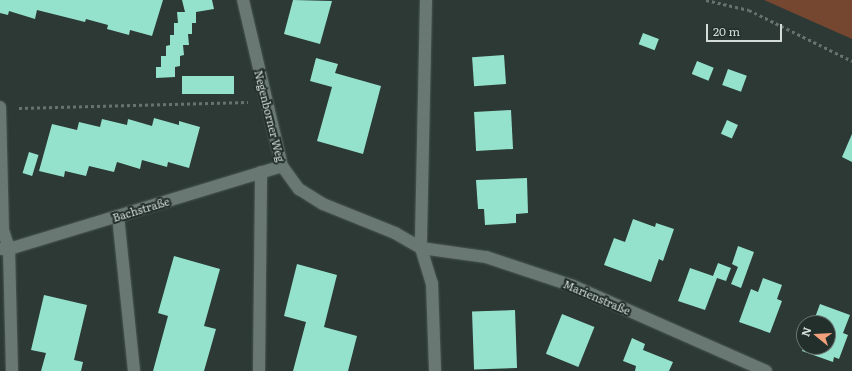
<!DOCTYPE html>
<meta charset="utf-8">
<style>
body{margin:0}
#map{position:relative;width:852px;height:371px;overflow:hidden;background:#2c3935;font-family:Literata,serif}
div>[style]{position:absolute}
.green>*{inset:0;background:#754630}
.building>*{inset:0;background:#95e2cc;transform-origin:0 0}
.path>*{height:2.5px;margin-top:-1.25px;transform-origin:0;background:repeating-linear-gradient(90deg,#68736f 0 3px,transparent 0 6px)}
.roads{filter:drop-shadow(0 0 1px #4a5552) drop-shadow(0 0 1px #4a5552)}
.minor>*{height:12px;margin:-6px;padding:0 6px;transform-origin:6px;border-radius:6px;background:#697873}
span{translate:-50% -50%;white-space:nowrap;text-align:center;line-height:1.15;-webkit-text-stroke:4px #222f2b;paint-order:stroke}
.street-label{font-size:11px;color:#d4dcd9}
.north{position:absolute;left:796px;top:315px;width:40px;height:40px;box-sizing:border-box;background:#222f2b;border:1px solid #697471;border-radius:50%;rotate:288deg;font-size:11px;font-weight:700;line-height:16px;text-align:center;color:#d4dcd9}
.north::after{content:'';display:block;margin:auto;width:14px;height:18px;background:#f1a17c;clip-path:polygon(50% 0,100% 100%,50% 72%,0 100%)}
.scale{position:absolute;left:706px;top:24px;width:76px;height:18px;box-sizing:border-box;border:2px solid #d4dcd9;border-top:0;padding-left:5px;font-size:12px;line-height:14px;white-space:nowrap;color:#d4dcd9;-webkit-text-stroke:3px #222f2b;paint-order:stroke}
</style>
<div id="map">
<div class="green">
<i style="clip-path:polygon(764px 0,852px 0,852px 39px)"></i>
</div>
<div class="building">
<i style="clip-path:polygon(0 0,163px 0,152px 36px,130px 30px,129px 35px,107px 29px,108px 25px,86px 19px,85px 22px,37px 10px,35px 19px,9px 11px,8px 15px,0 13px)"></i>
<i style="clip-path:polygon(182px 0,212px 0,214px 9px,196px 12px,196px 23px,192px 23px,192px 34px,188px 34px,189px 45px,183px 45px,184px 55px,180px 56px,180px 66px,175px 67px,175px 77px,156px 78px,156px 67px,161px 67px,161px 56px,166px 56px,166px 46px,170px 45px,170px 35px,174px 35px,174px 23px,178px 23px,177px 12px,185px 12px)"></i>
<i style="clip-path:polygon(293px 0,332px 1px,320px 44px,284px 34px)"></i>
<i style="left:643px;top:33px;width:17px;height:12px;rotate:21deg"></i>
<i style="left:504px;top:55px;width:29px;height:32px;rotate:86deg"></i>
<i style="clip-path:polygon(316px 58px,338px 64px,335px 73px,381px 86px,363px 154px,317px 141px,332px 87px,310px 81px)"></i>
<i style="left:697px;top:61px;width:18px;height:14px;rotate:22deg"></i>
<i style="left:728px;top:69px;width:20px;height:17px;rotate:20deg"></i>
<i style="left:234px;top:76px;width:18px;height:52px;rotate:90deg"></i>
<i style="left:511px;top:110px;width:39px;height:37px;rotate:87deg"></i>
<i style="clip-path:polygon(154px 118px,179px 125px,179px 121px,200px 127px,189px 168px,168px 162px,167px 167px,142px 160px,140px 169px,117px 162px,114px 172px,89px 166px,86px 176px,65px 171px,64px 177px,39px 171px,52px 124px,77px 130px,79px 122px,100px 127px,102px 119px,127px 125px,128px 119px,152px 126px)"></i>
<i style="left:727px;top:120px;width:12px;height:15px;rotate:24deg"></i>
<i style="clip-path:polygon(852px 134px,852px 162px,842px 157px)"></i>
<i style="left:29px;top:152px;width:10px;height:22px;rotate:17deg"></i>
<i style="clip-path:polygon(527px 178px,528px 213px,516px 214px,516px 223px,485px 225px,484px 209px,478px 209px,476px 180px)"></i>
<i style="clip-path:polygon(633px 219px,655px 227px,656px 223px,674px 229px,663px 261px,659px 259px,651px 282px,604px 265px,614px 238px,625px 242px)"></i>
<i style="clip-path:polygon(738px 246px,754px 252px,741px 288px,731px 284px,738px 267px,732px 264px)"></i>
<i style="clip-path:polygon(174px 256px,220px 269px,204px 326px,216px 329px,204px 371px,153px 371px,168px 316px,158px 313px)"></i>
<i style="clip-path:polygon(718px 263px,731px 268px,726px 281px,717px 278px,705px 310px,678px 301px,690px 268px,713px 276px)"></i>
<i style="clip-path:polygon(297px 264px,337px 275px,324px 327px,357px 336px,348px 371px,293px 371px,306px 322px,284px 316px)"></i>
<i style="clip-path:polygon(763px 278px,782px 285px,777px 299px,782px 301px,770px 333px,739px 322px,751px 289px,758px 292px)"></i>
<i style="clip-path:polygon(44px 295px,87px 305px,74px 360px,83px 362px,81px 371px,41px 371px,46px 353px,31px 350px)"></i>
<i style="clip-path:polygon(820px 304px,850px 315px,843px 333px,848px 335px,839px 359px,834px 357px,833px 362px,802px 351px,804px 347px,828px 347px,828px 323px,813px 323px)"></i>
<i style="left:515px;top:310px;width:58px;height:43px;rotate:88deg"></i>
<i style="left:562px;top:314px;width:35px;height:43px;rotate:22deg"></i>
<i style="clip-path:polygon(632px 338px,645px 344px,643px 350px,673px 362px,669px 371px,635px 371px,636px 366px,623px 361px)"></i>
</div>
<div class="path">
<i style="left:706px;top:0;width:44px;rotate:13.1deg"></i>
<i style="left:749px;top:10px;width:115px;rotate:26.3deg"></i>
<i style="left:19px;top:108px;width:229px;rotate:-1.5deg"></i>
</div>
<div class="roads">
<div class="minor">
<i style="left:243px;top:0;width:171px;rotate:76.8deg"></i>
<i style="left:282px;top:166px;width:29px;rotate:54deg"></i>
<i style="left:299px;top:189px;width:28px;rotate:32deg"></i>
<i style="left:323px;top:204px;width:78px;rotate:21.9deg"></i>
<i style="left:395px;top:233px;width:30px;rotate:30deg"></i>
<i style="left:421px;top:248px;width:37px;rotate:73deg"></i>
<i style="left:432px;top:283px;width:88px;rotate:88deg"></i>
<i style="left:426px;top:0;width:248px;rotate:91.2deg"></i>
<i style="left:421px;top:248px;width:66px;rotate:7.9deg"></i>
<i style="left:486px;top:257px;width:92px;rotate:18.4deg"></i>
<i style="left:573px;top:286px;width:211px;rotate:23.8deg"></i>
<i style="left:0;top:107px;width:123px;rotate:88.6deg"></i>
<i style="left:3px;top:230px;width:20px;rotate:72deg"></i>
<i style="left:9px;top:249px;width:122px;rotate:88.6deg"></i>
<i style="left:118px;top:216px;width:156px;rotate:84.1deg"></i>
<i style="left:0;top:249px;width:9px"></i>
<i style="left:9px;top:249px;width:285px;rotate:-16.9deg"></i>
<i style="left:259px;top:371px;width:199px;rotate:-89.4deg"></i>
</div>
</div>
<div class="street-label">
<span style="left:270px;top:116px;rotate:76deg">Negenborner Weg</span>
<span style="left:141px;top:209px;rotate:-17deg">Bachstraße</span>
<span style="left:597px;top:297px;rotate:23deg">Marienstraße</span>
</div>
<div class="north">N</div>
<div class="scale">20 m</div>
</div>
